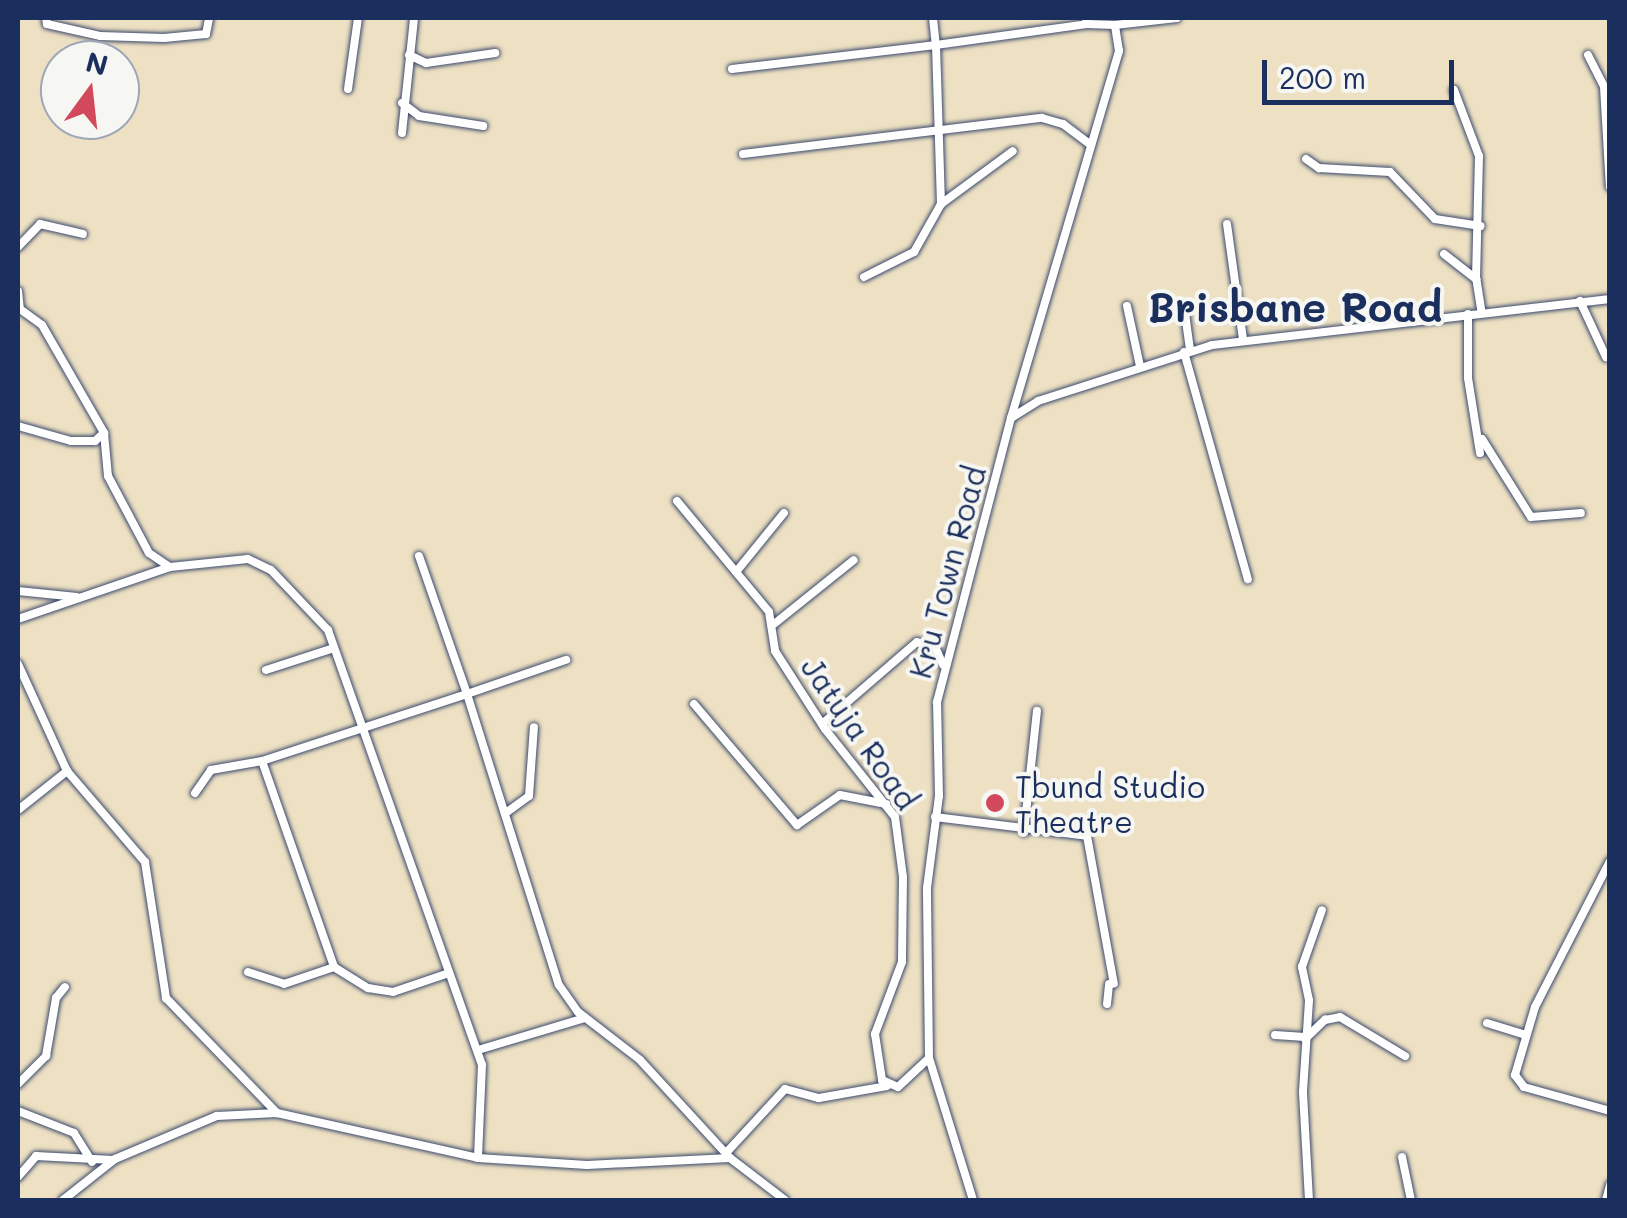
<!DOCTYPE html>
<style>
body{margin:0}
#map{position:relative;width:1627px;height:1218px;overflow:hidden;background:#eee1c3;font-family:Mali,sans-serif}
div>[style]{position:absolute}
.roads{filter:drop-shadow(0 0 2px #3b4a6d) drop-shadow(0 0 2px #3b4a6d)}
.minor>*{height:8px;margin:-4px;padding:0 4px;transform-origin:4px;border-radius:4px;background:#fff}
.dots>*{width:28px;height:28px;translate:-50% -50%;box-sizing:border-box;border:5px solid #f6f6f2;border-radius:50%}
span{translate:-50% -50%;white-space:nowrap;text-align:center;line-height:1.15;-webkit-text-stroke:8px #f6f6f2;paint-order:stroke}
.street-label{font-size:30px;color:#1b2f5e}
.poi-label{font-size:30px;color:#1b2f5e}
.left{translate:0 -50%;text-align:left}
.district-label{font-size:40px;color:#1b2f5e;font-weight:700}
.frame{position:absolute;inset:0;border:20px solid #1b2f5e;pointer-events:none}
.north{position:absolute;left:40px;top:40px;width:100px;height:100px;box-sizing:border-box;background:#f6f6f2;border:2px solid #9ea6b7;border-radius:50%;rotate:15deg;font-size:28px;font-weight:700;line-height:40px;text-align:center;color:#1b2f5e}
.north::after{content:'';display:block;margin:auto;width:35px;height:45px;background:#d1495b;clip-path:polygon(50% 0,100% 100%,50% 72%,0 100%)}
.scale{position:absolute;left:1262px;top:60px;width:192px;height:45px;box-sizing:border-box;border:5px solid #1b2f5e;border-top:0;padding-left:12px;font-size:30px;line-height:35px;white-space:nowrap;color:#1b2f5e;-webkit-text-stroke:8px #f6f6f2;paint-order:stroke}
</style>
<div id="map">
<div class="roads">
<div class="minor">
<i style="left:46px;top:18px;width:6px;rotate:81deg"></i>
<i style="left:47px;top:24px;width:54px;rotate:12.8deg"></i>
<i style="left:100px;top:36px;width:64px;rotate:1.8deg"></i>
<i style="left:164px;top:38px;width:42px;rotate:-5.4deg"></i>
<i style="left:206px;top:34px;width:16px;rotate:-79deg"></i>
<i style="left:933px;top:18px;width:27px;rotate:84deg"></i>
<i style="left:936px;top:45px;width:152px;rotate:-7.9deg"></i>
<i style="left:1086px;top:18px;width:6px;rotate:81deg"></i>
<i style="left:1087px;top:24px;width:28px;rotate:2deg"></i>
<i style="left:1115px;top:25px;width:62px;rotate:-6.4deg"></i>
<i style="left:409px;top:55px;width:19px;rotate:25deg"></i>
<i style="left:426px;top:63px;width:70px;rotate:-8.2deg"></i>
<i style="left:1588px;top:55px;width:36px;rotate:63deg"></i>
<i style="left:1604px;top:87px;width:100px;rotate:86.6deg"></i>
<i style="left:732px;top:69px;width:205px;rotate:-6.7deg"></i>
<i style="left:936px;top:45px;width:159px;rotate:88.2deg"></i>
<i style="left:348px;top:89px;width:72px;rotate:-82deg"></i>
<i style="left:1454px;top:90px;width:71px;rotate:69.3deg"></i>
<i style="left:1479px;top:156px;width:121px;rotate:91.4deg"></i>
<i style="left:1476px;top:277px;width:36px;rotate:81deg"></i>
<i style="left:402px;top:103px;width:21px;rotate:37deg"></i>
<i style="left:419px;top:116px;width:65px;rotate:8.9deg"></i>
<i style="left:402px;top:133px;width:116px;rotate:-84deg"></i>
<i style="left:743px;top:154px;width:301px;rotate:-6.9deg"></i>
<i style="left:1042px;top:118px;width:22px;rotate:16deg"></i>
<i style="left:1063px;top:124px;width:35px;rotate:37deg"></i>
<i style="left:1306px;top:159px;width:16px;rotate:35deg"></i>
<i style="left:1319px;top:168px;width:71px;rotate:3.2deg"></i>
<i style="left:1390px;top:172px;width:65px;rotate:46.2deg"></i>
<i style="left:1435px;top:219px;width:46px;rotate:8.8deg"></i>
<i style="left:1227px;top:224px;width:116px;rotate:82.1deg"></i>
<i style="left:18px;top:247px;width:32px;rotate:-46deg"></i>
<i style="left:40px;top:224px;width:44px;rotate:13.1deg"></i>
<i style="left:1444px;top:254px;width:41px;rotate:38deg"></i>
<i style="left:864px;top:277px;width:56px;rotate:-26.6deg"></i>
<i style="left:914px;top:252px;width:55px;rotate:-60.6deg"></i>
<i style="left:941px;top:204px;width:89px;rotate:-36.4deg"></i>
<i style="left:18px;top:291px;width:18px;rotate:84deg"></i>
<i style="left:20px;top:309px;width:27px;rotate:36deg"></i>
<i style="left:42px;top:325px;width:125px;rotate:60.1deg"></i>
<i style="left:104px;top:433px;width:43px;rotate:84.7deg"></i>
<i style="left:108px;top:476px;width:87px;rotate:62deg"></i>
<i style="left:149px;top:553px;width:25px;rotate:34deg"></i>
<i style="left:1580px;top:301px;width:62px;rotate:65.1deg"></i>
<i style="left:1127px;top:306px;width:61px;rotate:77.8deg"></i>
<i style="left:1184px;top:306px;width:44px;rotate:82.2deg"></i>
<i style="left:1468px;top:314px;width:64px;rotate:90deg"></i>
<i style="left:1468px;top:378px;width:76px;rotate:80.9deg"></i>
<i style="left:1184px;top:352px;width:236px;rotate:74.3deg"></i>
<i style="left:1011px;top:418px;width:32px;rotate:-32deg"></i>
<i style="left:1038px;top:401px;width:183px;rotate:-17.8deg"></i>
<i style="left:1212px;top:345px;width:401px;rotate:-6.6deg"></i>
<i style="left:18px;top:426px;width:55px;rotate:15.8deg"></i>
<i style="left:71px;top:441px;width:24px"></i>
<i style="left:95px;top:441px;width:12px;rotate:-42deg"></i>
<i style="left:1482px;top:439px;width:92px;rotate:57.9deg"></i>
<i style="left:1531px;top:517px;width:50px;rotate:-4.6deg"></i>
<i style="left:677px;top:501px;width:144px;rotate:50.3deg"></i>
<i style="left:769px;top:612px;width:39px;rotate:81deg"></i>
<i style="left:775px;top:651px;width:93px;rotate:57.3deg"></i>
<i style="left:825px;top:729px;width:112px;rotate:51.5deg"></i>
<i style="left:895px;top:817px;width:61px;rotate:82.4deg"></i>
<i style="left:903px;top:877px;width:85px;rotate:90.7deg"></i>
<i style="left:902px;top:962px;width:77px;rotate:110.6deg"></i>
<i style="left:875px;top:1034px;width:47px;rotate:81.3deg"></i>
<i style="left:882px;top:1080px;width:17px;rotate:24deg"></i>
<i style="left:898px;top:1087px;width:42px;rotate:-43.1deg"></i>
<i style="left:419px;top:556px;width:146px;rotate:70.8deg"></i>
<i style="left:467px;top:694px;width:105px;rotate:-19deg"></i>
<i style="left:736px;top:572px;width:76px;rotate:-50.9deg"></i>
<i style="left:18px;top:591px;width:59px;rotate:5.8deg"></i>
<i style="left:18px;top:619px;width:161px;rotate:-18.9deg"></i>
<i style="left:170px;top:567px;width:78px;rotate:-5.9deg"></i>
<i style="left:248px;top:559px;width:25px;rotate:26deg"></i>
<i style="left:271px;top:570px;width:83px;rotate:46.5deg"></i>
<i style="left:328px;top:630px;width:461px;rotate:70.5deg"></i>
<i style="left:482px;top:1065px;width:93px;rotate:92.5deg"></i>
<i style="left:774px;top:624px;width:102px;rotate:-38.7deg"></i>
<i style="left:18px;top:664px;width:118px;rotate:65.4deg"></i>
<i style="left:67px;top:771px;width:120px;rotate:49.4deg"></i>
<i style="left:145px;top:862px;width:138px;rotate:81.2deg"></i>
<i style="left:166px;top:998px;width:160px;rotate:46deg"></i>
<i style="left:266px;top:670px;width:71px;rotate:-17.9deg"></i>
<i style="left:694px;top:704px;width:159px;rotate:49.6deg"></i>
<i style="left:797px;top:825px;width:52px;rotate:-34.9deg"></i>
<i style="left:840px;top:795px;width:47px;rotate:11.1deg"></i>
<i style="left:822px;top:724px;width:125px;rotate:-40.8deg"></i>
<i style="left:917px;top:642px;width:20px;rotate:20deg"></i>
<i style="left:936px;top:649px;width:17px;rotate:66deg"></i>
<i style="left:262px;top:761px;width:218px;rotate:70.7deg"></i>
<i style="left:195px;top:793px;width:28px;rotate:-55deg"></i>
<i style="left:211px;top:770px;width:52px;rotate:-10deg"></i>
<i style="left:262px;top:761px;width:216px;rotate:-18.1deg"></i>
<i style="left:467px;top:694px;width:305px;rotate:72.5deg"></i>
<i style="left:559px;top:985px;width:33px;rotate:55deg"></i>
<i style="left:578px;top:1012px;width:78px;rotate:37.7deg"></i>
<i style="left:640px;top:1060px;width:133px;rotate:47.4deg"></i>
<i style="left:730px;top:1158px;width:69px;rotate:37.4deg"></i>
<i style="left:18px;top:810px;width:63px;rotate:-38.5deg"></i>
<i style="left:507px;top:812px;width:27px;rotate:-36deg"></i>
<i style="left:529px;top:796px;width:69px;rotate:-85.9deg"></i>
<i style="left:935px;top:817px;width:153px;rotate:7.1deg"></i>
<i style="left:1087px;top:836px;width:150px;rotate:79.7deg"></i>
<i style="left:1024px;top:832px;width:122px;rotate:-83.9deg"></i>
<i style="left:1610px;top:861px;width:164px;rotate:117.2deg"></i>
<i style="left:1535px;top:1007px;width:71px;rotate:106.4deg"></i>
<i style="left:1515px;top:1075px;width:15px;rotate:53deg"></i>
<i style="left:1524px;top:1087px;width:89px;rotate:15.6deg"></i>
<i style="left:248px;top:972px;width:38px;rotate:18deg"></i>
<i style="left:284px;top:984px;width:53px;rotate:-18.8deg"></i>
<i style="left:334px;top:967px;width:40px;rotate:32deg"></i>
<i style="left:368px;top:988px;width:25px;rotate:9deg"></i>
<i style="left:393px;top:992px;width:56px;rotate:-18.8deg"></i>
<i style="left:1107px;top:1004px;width:20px;rotate:-84deg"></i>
<i style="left:1487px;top:1023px;width:41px;rotate:17.1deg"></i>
<i style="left:1275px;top:1035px;width:30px;rotate:4deg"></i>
<i style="left:1305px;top:1039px;width:28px;rotate:-44deg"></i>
<i style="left:1325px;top:1020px;width:15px;rotate:-11deg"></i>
<i style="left:1340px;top:1017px;width:76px;rotate:31deg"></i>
<i style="left:478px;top:1050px;width:112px;rotate:-16.7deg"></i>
<i style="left:18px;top:1084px;width:40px;rotate:-45deg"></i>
<i style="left:46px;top:1056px;width:59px;rotate:-80.2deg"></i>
<i style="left:56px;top:998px;width:14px;rotate:-51deg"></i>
<i style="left:18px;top:1111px;width:60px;rotate:21.4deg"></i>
<i style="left:74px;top:1133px;width:34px;rotate:58deg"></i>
<i style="left:726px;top:1153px;width:87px;rotate:-47.3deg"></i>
<i style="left:785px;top:1089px;width:35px;rotate:15deg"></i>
<i style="left:819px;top:1098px;width:69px;rotate:-10deg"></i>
<i style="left:1402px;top:1157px;width:44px;rotate:78.2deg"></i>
<i style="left:18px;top:1177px;width:28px;rotate:-49deg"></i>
<i style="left:36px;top:1156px;width:77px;rotate:3deg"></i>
<i style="left:63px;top:1200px;width:66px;rotate:-38.3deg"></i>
<i style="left:115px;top:1159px;width:111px;rotate:-22.9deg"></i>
<i style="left:217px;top:1116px;width:60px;rotate:-2.9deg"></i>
<i style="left:277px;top:1113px;width:206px;rotate:12.6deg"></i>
<i style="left:478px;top:1158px;width:109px;rotate:3.7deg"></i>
<i style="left:587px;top:1165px;width:143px;rotate:-2.8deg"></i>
<i style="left:973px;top:1200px;width:149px;rotate:-107.2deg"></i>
<i style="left:929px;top:1058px;width:170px;rotate:-90.7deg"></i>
<i style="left:927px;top:888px;width:93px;rotate:-82.6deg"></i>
<i style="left:939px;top:796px;width:94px;rotate:-91.2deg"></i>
<i style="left:937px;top:702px;width:293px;rotate:-75.4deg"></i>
<i style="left:1011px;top:418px;width:383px;rotate:-73.6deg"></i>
<i style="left:1119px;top:51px;width:26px;rotate:-99deg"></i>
<i style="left:1309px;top:1200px;width:109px;rotate:-93.2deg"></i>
<i style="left:1303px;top:1091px;width:91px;rotate:-86.2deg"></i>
<i style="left:1309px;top:1000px;width:34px;rotate:-102deg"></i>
<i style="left:1302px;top:967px;width:60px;rotate:-70.7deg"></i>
<i style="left:1606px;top:1200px;width:16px;rotate:-75deg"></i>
</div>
</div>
<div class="dots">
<i style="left:995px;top:803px;background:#d1495b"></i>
</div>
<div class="street-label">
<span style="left:947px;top:572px;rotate:-75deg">Kru Town Road</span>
<span style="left:860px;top:733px;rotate:55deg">Jatuja Road</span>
</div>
<div class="poi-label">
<span class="left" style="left:1015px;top:803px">Tbund Studio<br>Theatre</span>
</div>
<div class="district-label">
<span style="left:1295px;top:306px">Brisbane Road</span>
</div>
<div class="frame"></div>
<div class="north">N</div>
<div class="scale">200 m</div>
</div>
